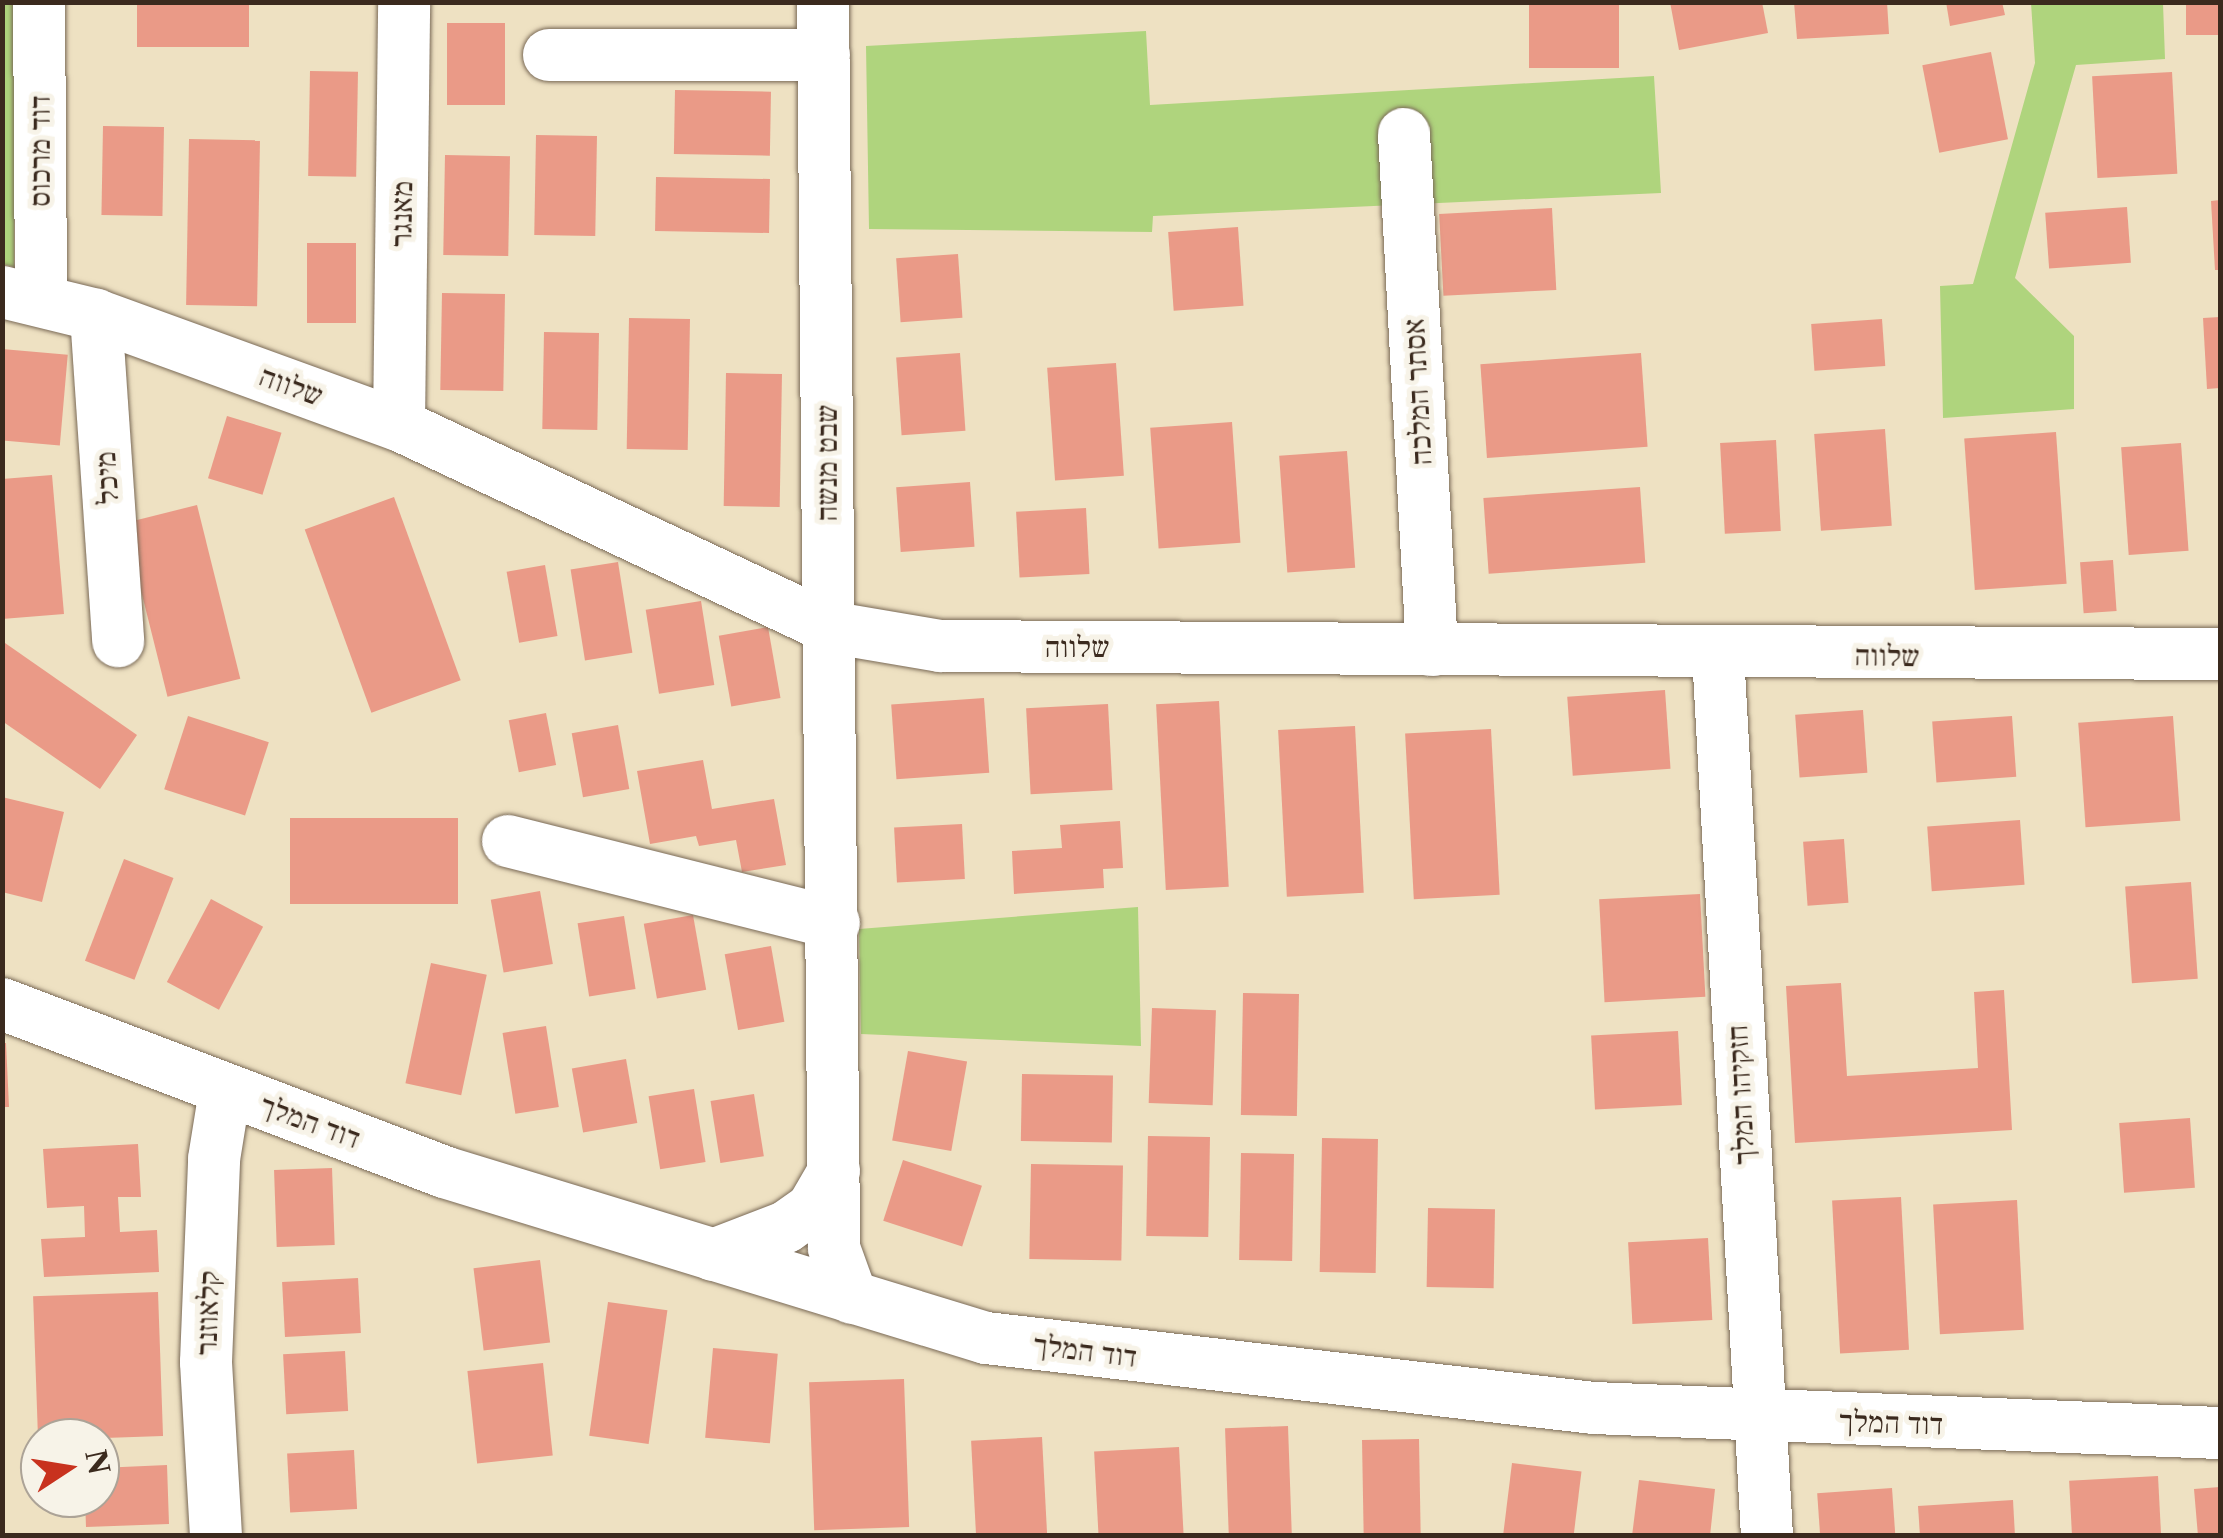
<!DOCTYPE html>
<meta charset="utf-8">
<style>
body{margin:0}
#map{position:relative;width:2223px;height:1538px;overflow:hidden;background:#eee1c2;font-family:"Libre Caslon Text","Frank Ruhl Libre",serif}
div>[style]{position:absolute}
.green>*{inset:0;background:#afd47d}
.building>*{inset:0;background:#ea9a87;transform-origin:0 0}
.roads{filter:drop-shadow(0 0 2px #7a6a57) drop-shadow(0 0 2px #7a6a57)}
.minor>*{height:52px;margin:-26px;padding:0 26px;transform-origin:26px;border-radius:26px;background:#fff}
span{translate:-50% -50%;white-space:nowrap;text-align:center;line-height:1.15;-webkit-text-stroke:10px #f7f3e8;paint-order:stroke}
.street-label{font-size:30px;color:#3b2a1e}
.frame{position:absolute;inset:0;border:5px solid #3b2a1e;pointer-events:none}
.north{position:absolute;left:20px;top:1418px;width:100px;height:100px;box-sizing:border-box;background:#f7f3e8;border:2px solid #aca397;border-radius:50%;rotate:78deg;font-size:28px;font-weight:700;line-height:40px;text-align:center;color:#3b2a1e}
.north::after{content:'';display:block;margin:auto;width:35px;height:45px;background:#c8321e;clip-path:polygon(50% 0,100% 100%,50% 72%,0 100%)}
</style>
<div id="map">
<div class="green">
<i style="clip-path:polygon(15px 2px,14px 267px,3px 264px,2px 3px)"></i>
<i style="clip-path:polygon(2031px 3px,2163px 3px,2165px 59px,2076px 65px,2015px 278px,2074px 336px,2074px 409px,1943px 418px,1940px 286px,1973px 284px,2035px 63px)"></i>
<i style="clip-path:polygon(1146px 31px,1150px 105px,1654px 76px,1661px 193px,1153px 216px,1152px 232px,869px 229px,866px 46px)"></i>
<i style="clip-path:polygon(1138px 907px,1141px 1046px,861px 1034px,859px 929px)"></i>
</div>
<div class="building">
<i style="left:137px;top:2px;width:112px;height:45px"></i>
<i style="left:1529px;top:2px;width:90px;height:66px"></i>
<i style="clip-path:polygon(1670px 2px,1762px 2px,1768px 33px,1679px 50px)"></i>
<i style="clip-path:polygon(1794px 2px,1887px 2px,1889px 34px,1797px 39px)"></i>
<i style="clip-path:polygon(1946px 2px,2002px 2px,2005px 15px,1950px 26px)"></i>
<i style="left:2186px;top:2px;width:34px;height:33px"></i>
<i style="left:447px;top:23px;width:58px;height:82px"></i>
<i style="left:1991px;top:52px;width:89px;height:70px;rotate:79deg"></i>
<i style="left:310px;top:71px;width:48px;height:105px;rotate:1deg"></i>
<i style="left:2172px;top:72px;width:102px;height:80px;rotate:87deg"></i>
<i style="left:675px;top:90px;width:96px;height:64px;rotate:1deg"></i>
<i style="left:103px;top:126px;width:61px;height:89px;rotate:1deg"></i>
<i style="left:536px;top:135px;width:61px;height:100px;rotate:1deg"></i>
<i style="left:189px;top:139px;width:71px;height:166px;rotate:1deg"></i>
<i style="left:445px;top:155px;width:65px;height:100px;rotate:1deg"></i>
<i style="left:656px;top:177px;width:114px;height:54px;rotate:1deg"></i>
<i style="clip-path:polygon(2220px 200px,2220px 270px,2215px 270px,2211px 201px)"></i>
<i style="left:2127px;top:207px;width:56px;height:82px;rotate:86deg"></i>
<i style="left:1552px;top:208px;width:82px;height:113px;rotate:87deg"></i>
<i style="left:1238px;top:227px;width:79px;height:70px;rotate:86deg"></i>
<i style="left:307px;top:243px;width:49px;height:80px"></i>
<i style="left:958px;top:254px;width:64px;height:62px;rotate:86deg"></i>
<i style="left:442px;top:293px;width:63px;height:97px;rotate:1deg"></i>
<i style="clip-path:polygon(2220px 317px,2220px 388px,2207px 389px,2203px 318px)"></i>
<i style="left:629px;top:318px;width:61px;height:131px;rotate:1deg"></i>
<i style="left:1882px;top:319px;width:47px;height:71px;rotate:86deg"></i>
<i style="left:544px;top:332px;width:55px;height:97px;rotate:1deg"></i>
<i style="left:2px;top:349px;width:66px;height:91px;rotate:5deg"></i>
<i style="left:960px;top:353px;width:78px;height:64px;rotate:86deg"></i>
<i style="left:1641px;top:353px;width:94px;height:161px;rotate:86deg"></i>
<i style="left:1116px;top:363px;width:113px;height:69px;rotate:86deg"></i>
<i style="left:726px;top:373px;width:56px;height:133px;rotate:1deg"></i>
<i style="left:227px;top:416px;width:57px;height:65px;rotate:17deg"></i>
<i style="left:1232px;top:422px;width:121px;height:82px;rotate:86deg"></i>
<i style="left:1885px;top:429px;width:97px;height:71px;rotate:86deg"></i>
<i style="left:2056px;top:432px;width:152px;height:92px;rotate:86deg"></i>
<i style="left:1776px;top:440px;width:91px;height:56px;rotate:87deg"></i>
<i style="left:2181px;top:443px;width:108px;height:60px;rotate:86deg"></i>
<i style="left:1347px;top:451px;width:117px;height:68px;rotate:86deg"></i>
<i style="clip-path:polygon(52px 475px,64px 614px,2px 619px,2px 479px)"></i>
<i style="left:970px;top:482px;width:65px;height:74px;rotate:86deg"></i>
<i style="left:1640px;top:487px;width:76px;height:157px;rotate:86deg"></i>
<i style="left:394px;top:497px;width:195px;height:95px;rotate:70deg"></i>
<i style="left:197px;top:505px;width:179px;height:75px;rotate:76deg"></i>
<i style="left:1086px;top:508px;width:66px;height:70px;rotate:87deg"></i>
<i style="left:2113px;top:560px;width:51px;height:33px;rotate:86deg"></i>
<i style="left:618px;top:562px;width:92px;height:48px;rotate:81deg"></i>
<i style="left:545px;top:565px;width:72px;height:39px;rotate:80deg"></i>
<i style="left:701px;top:601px;width:85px;height:56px;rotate:81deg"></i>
<i style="left:768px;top:627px;width:72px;height:50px;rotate:80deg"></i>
<i style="clip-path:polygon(5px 643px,137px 735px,100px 789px,2px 721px)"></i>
<i style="left:1665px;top:690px;width:79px;height:98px;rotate:86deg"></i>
<i style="left:984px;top:698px;width:75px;height:93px;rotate:86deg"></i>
<i style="left:1219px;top:701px;width:186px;height:63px;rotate:87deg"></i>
<i style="left:1108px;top:704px;width:86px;height:82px;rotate:87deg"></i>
<i style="left:1863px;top:710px;width:63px;height:68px;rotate:86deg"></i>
<i style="left:546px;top:713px;width:53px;height:38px;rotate:79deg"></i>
<i style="left:188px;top:716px;width:85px;height:77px;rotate:18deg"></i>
<i style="left:2012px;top:716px;width:61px;height:80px;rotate:86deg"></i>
<i style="left:2173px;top:716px;width:105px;height:95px;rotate:86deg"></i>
<i style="left:618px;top:725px;width:65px;height:47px;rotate:80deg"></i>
<i style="left:1355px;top:726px;width:167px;height:77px;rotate:87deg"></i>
<i style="left:1491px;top:729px;width:166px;height:86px;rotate:87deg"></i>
<i style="clip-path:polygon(703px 760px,712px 809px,774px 799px,786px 865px,742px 872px,736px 840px,699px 846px,696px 836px,650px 844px,637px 771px)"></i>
<i style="clip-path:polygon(2px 797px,64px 812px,42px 902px,2px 892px)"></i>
<i style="left:290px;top:818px;width:168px;height:86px"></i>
<i style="left:2020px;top:820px;width:65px;height:93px;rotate:86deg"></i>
<i style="clip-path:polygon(1120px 821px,1123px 868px,1103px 869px,1104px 888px,1014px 894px,1012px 851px,1062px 848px,1060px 825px)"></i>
<i style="left:962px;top:824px;width:55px;height:68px;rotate:87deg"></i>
<i style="left:1844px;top:839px;width:64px;height:41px;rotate:86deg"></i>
<i style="left:124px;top:859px;width:53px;height:109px;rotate:21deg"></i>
<i style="left:2191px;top:882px;width:97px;height:66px;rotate:86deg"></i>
<i style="left:540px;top:891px;width:74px;height:50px;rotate:80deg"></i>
<i style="left:1700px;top:894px;width:103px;height:101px;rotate:87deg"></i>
<i style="left:211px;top:899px;width:59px;height:94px;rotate:28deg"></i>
<i style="left:693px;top:915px;width:76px;height:50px;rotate:80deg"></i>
<i style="left:624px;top:916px;width:74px;height:47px;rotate:81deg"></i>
<i style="left:771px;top:946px;width:77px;height:47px;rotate:80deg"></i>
<i style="left:431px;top:963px;width:57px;height:123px;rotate:12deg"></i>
<i style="clip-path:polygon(1841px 983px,1847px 1076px,1978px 1068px,1974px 992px,2004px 990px,2012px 1130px,1795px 1143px,1786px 986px)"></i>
<i style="left:1243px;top:993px;width:56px;height:122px;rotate:1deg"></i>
<i style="left:1152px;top:1008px;width:64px;height:95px;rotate:2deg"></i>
<i style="left:546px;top:1026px;width:82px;height:44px;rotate:81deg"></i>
<i style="left:1678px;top:1031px;width:74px;height:87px;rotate:87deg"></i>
<i style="clip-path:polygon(2px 1043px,6px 1043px,9px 1107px,2px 1107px)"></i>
<i style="left:908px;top:1051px;width:60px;height:91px;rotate:10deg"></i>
<i style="left:626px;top:1059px;width:65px;height:55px;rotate:80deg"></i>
<i style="left:1022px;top:1074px;width:91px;height:67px;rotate:1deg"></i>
<i style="left:694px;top:1089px;width:74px;height:46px;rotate:81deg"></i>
<i style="left:754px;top:1094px;width:63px;height:44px;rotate:81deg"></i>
<i style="left:2190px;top:1118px;width:70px;height:71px;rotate:86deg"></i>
<i style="left:1148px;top:1136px;width:62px;height:100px;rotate:1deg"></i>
<i style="left:1322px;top:1138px;width:56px;height:134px;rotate:1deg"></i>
<i style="clip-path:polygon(138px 1144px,141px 1197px,118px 1197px,120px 1232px,157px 1230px,159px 1272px,44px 1277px,41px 1239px,85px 1237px,84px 1206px,47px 1208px,43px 1149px)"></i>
<i style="left:1241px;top:1153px;width:53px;height:107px;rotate:1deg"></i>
<i style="left:903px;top:1160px;width:83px;height:64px;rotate:18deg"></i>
<i style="left:1031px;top:1164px;width:92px;height:95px;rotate:1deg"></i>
<i style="left:332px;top:1168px;width:77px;height:58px;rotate:88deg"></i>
<i style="left:1901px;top:1197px;width:153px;height:69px;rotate:87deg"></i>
<i style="left:2017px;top:1200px;width:130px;height:84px;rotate:87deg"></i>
<i style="left:1428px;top:1208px;width:67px;height:79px;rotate:1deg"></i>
<i style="left:1708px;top:1238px;width:82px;height:80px;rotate:87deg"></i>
<i style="left:540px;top:1260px;width:83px;height:67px;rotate:83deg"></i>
<i style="left:358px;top:1278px;width:55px;height:76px;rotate:87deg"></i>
<i style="left:158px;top:1292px;width:144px;height:125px;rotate:88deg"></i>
<i style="left:608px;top:1302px;width:60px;height:135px;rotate:8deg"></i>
<i style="left:713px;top:1348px;width:65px;height:90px;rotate:5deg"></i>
<i style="left:345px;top:1351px;width:60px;height:62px;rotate:87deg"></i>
<i style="left:543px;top:1363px;width:93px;height:76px;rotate:84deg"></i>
<i style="left:904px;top:1379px;width:148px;height:95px;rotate:88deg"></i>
<i style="left:1288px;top:1426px;width:110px;height:63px;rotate:88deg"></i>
<i style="left:1042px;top:1437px;width:99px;height:71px;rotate:87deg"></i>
<i style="left:1419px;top:1439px;width:97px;height:57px;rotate:89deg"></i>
<i style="left:1179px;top:1447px;width:89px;height:85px;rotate:87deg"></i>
<i style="left:354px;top:1450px;width:59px;height:67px;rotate:87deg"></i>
<i style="left:1512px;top:1463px;width:70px;height:74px;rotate:7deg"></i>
<i style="clip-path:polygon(167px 1465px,169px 1524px,86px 1527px,85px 1498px,100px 1498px,100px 1468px)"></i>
<i style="left:2158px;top:1476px;width:60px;height:89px;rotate:87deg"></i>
<i style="clip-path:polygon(1639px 1480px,1715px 1489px,1710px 1536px,1632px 1536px)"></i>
<i style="clip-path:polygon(2220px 1487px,2220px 1536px,2198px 1536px,2194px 1489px)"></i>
<i style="left:1892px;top:1488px;width:48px;height:75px;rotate:86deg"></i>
<i style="clip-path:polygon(2013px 1500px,2015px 1536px,1920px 1536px,1918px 1506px)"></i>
</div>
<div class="roads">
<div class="minor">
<i style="left:39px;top:2px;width:297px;rotate:89.6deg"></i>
<i style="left:823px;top:2px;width:1246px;rotate:89.49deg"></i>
<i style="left:834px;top:1248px;width:53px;rotate:70.2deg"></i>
<i style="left:549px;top:55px;width:275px"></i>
<i style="left:1404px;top:134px;width:517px;rotate:86.89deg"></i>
<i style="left:2px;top:292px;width:97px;rotate:13.7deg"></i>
<i style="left:96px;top:315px;width:322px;rotate:20deg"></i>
<i style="left:399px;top:425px;width:474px;rotate:25.2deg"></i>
<i style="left:828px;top:627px;width:114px;rotate:9.6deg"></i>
<i style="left:940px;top:646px;width:1280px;rotate:0.36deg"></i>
<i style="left:96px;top:315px;width:327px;rotate:86.1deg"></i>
<i style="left:399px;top:425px;width:423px;rotate:-89.3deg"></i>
<i style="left:1718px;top:654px;width:883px;rotate:86.82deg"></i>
<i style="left:508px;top:841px;width:336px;rotate:14.1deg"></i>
<i style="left:2px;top:1004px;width:473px;rotate:20.8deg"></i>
<i style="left:444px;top:1172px;width:567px;rotate:17.03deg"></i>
<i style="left:986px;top:1338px;width:612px;rotate:6.57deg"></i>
<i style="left:1594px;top:1408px;width:626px;rotate:2.29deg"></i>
<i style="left:713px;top:1255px;width:78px;rotate:-21deg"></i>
<i style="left:786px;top:1227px;width:32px;rotate:-35deg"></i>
<i style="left:812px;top:1209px;width:44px;rotate:-59.9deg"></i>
<i style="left:216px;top:1536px;width:174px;rotate:-93.3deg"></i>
<i style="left:206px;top:1362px;width:203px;rotate:-87.7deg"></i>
<i style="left:214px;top:1159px;width:69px;rotate:-80.8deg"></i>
</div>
</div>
<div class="street-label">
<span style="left:40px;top:151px;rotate:-90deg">דוד מרכוס</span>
<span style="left:402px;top:214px;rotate:-89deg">מאנגר</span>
<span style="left:291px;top:386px;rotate:20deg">שלווה</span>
<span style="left:1418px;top:392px;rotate:-93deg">אסתר המלכה</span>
<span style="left:827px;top:463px;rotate:-90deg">שבט מנשה</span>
<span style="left:107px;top:478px;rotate:-94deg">מיכל</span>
<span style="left:1077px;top:647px">שלווה</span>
<span style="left:1887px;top:656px;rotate:1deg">שלווה</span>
<span style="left:1741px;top:1095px;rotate:-93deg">חזקיהו המלך</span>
<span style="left:310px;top:1122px;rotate:20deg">דוד המלך</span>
<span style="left:208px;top:1313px;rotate:-88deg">קלאוזנר</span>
<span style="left:1085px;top:1351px;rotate:7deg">דוד המלך</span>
<span style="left:1891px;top:1423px;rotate:2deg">דוד המלך</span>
</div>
<div class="frame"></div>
<div class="north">N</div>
</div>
